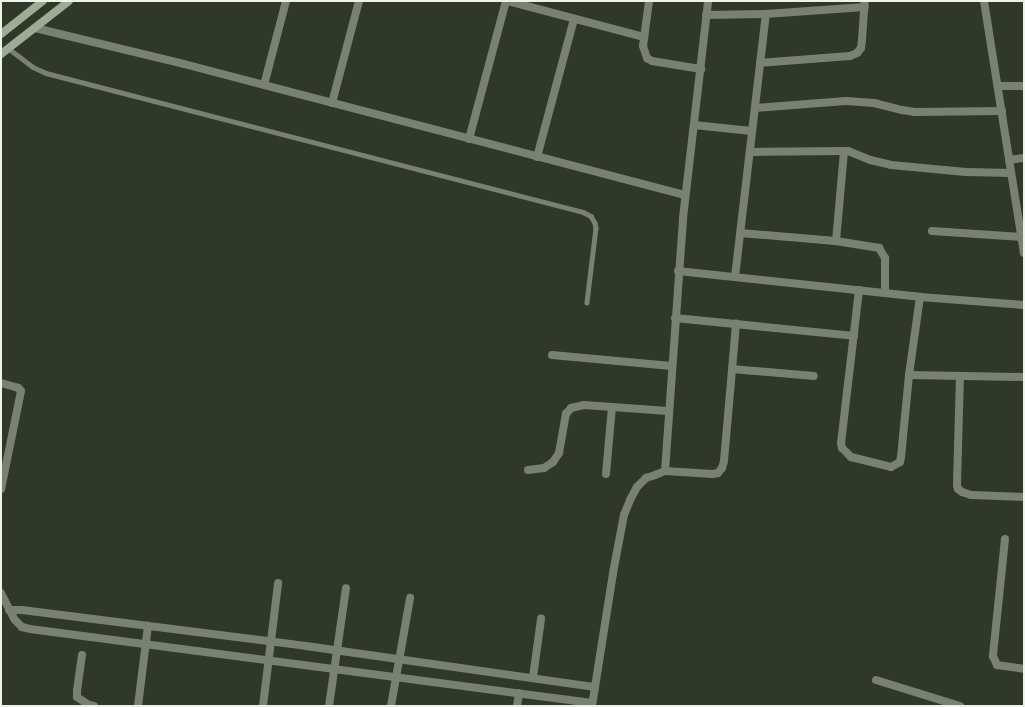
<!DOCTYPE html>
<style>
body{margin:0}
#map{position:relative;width:1025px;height:707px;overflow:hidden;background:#303829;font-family:Lato,sans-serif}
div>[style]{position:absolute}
.service>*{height:4.5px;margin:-2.25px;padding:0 2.25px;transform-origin:2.25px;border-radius:2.25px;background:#798172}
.minor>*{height:8px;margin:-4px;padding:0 4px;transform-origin:4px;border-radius:4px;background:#798172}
.tertiary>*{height:8px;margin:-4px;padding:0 4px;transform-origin:4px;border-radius:4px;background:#798172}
.secondary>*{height:8px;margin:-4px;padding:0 4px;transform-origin:4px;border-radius:4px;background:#9fab94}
span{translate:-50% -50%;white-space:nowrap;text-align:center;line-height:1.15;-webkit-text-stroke:3px #262e1f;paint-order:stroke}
.frame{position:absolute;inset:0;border:2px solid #eef3e9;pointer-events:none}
</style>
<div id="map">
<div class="service">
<i style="left:8px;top:48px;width:31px;rotate:37deg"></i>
<i style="left:33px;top:67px;width:14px;rotate:25deg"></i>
<i style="left:46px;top:73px;width:555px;rotate:14.51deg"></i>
<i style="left:583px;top:212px;width:9px;rotate:27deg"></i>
<i style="left:591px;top:216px;width:8px;rotate:60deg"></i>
<i style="left:595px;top:223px;width:5px;rotate:79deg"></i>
<i style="left:596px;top:228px;width:75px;rotate:96.9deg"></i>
</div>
<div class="minor">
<i style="left:508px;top:1px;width:141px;rotate:14.8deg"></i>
<i style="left:649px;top:1px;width:45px;rotate:97.6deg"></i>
<i style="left:643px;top:46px;width:13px;rotate:72deg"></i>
<i style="left:647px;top:58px;width:6px;rotate:31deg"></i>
<i style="left:652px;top:61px;width:50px;rotate:9.3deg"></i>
<i style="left:706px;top:15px;width:60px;rotate:-1deg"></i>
<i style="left:766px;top:14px;width:99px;rotate:-4deg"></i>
<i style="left:35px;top:28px;width:153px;rotate:13.6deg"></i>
<i style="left:184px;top:64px;width:518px;rotate:14.65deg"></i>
<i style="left:760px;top:63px;width:90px;rotate:-4.4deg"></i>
<i style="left:850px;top:56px;width:8px;rotate:-23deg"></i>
<i style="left:857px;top:53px;width:6px;rotate:-51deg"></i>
<i style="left:861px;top:48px;width:8px;rotate:-83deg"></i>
<i style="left:862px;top:40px;width:39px;rotate:-86deg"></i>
<i style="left:264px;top:85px;width:87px;rotate:-75.3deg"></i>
<i style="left:998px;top:86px;width:26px"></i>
<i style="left:332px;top:103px;width:106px;rotate:-75.2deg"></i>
<i style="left:755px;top:108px;width:91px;rotate:-4.4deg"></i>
<i style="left:846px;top:101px;width:28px;rotate:4deg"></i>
<i style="left:874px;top:103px;width:29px;rotate:14deg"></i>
<i style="left:902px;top:110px;width:13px;rotate:9deg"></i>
<i style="left:915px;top:112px;width:87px;rotate:-0.7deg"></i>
<i style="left:694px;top:125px;width:58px;rotate:5.9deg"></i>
<i style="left:469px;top:139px;width:143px;rotate:-75deg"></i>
<i style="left:750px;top:152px;width:98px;rotate:-0.6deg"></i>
<i style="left:848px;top:151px;width:24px;rotate:22deg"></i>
<i style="left:870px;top:160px;width:22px;rotate:13deg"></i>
<i style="left:891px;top:165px;width:75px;rotate:5.3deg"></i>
<i style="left:966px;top:172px;width:45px;rotate:1.3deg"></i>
<i style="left:537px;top:157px;width:143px;rotate:-75deg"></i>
<i style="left:1009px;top:160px;width:15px;rotate:-8deg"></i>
<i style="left:932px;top:231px;width:89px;rotate:3.9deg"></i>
<i style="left:740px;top:233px;width:96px;rotate:4.8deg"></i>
<i style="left:836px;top:241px;width:44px;rotate:9.2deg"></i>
<i style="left:879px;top:248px;width:12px;rotate:59deg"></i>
<i style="left:885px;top:258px;width:35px;rotate:90deg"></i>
<i style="left:836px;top:241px;width:90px;rotate:-84.9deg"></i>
<i style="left:678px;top:271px;width:243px;rotate:6.1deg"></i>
<i style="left:920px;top:297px;width:104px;rotate:4.4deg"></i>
<i style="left:735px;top:277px;width:265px;rotate:-83.3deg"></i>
<i style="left:859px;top:290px;width:154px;rotate:96.7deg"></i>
<i style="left:841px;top:443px;width:5px;rotate:79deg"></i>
<i style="left:842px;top:448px;width:13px;rotate:45deg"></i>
<i style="left:851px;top:457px;width:41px;rotate:14deg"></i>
<i style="left:891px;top:467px;width:10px;rotate:-29deg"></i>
<i style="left:900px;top:462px;width:5px;rotate:-79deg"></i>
<i style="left:901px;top:457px;width:82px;rotate:-84.4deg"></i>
<i style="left:909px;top:375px;width:79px;rotate:-82deg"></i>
<i style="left:675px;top:318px;width:180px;rotate:5.7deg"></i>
<i style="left:552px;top:355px;width:120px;rotate:5.3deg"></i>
<i style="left:732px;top:369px;width:82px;rotate:4.9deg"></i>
<i style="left:909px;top:375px;width:115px;rotate:1deg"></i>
<i style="left:960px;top:376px;width:109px;rotate:91.6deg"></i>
<i style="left:957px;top:485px;width:4px;rotate:76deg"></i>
<i style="left:958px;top:489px;width:5px;rotate:37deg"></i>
<i style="left:962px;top:492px;width:9px;rotate:18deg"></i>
<i style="left:971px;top:495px;width:53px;rotate:2.2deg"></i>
<i style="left:1px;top:383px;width:18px;rotate:16deg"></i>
<i style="left:18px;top:388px;width:4px;rotate:45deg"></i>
<i style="left:21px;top:391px;width:100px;rotate:101.5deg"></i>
<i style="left:528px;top:470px;width:16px;rotate:-7deg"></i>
<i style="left:544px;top:468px;width:11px;rotate:-34deg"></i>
<i style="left:553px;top:462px;width:11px;rotate:-56deg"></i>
<i style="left:559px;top:453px;width:40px;rotate:-80deg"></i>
<i style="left:566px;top:414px;width:8px;rotate:-50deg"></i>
<i style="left:571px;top:408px;width:13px;rotate:-13deg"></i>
<i style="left:584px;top:405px;width:84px;rotate:4.1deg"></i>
<i style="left:665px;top:471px;width:254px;rotate:-85.9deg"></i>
<i style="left:683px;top:218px;width:218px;rotate:-83.4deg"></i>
<i style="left:606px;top:474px;width:67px;rotate:-84.9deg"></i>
<i style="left:1005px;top:539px;width:118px;rotate:95.9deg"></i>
<i style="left:993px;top:656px;width:10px;rotate:66deg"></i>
<i style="left:997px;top:665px;width:27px;rotate:8deg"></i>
<i style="left:1px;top:593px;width:30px;rotate:63deg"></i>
<i style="left:15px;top:620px;width:10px;rotate:45deg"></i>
<i style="left:22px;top:627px;width:8px;rotate:14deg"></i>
<i style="left:30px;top:629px;width:567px;rotate:7.5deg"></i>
<i style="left:9px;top:610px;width:13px"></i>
<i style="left:22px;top:610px;width:286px;rotate:7.2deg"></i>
<i style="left:306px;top:646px;width:292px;rotate:8.1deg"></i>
<i style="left:82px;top:655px;width:36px;rotate:98deg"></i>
<i style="left:77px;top:691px;width:6px;rotate:90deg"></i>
<i style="left:77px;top:697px;width:14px;rotate:34deg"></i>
<i style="left:89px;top:705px;width:5px;rotate:11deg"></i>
<i style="left:533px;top:677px;width:59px;rotate:-82.1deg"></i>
<i style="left:876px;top:680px;width:88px;rotate:17.2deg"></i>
<i style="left:138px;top:706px;width:81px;rotate:-82.9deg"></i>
<i style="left:263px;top:706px;width:124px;rotate:-83deg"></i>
<i style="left:329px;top:706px;width:119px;rotate:-81.8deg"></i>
<i style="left:391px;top:706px;width:110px;rotate:-80deg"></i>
<i style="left:517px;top:706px;width:13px;rotate:-81deg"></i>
<i style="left:592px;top:706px;width:135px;rotate:-81deg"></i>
<i style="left:613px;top:573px;width:59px;rotate:-79.3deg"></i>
<i style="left:624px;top:515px;width:16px;rotate:-68deg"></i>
<i style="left:630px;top:500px;width:15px;rotate:-62deg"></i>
<i style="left:637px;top:487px;width:13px;rotate:-45deg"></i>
<i style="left:646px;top:478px;width:9px;rotate:-18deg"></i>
<i style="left:655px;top:475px;width:11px;rotate:-22deg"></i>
<i style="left:665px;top:471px;width:48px;rotate:3.6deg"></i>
<i style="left:713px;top:474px;width:5px;rotate:-11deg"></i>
<i style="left:718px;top:473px;width:6px;rotate:-51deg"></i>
<i style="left:722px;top:468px;width:7px;rotate:-74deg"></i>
<i style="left:724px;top:461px;width:138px;rotate:-85deg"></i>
</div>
<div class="tertiary">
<i style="left:984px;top:1px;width:255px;rotate:81deg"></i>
</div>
<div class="secondary">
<i style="left:1px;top:34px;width:53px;rotate:-38.2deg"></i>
<i style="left:1px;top:54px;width:86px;rotate:-37.9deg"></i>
</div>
<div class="frame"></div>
</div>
